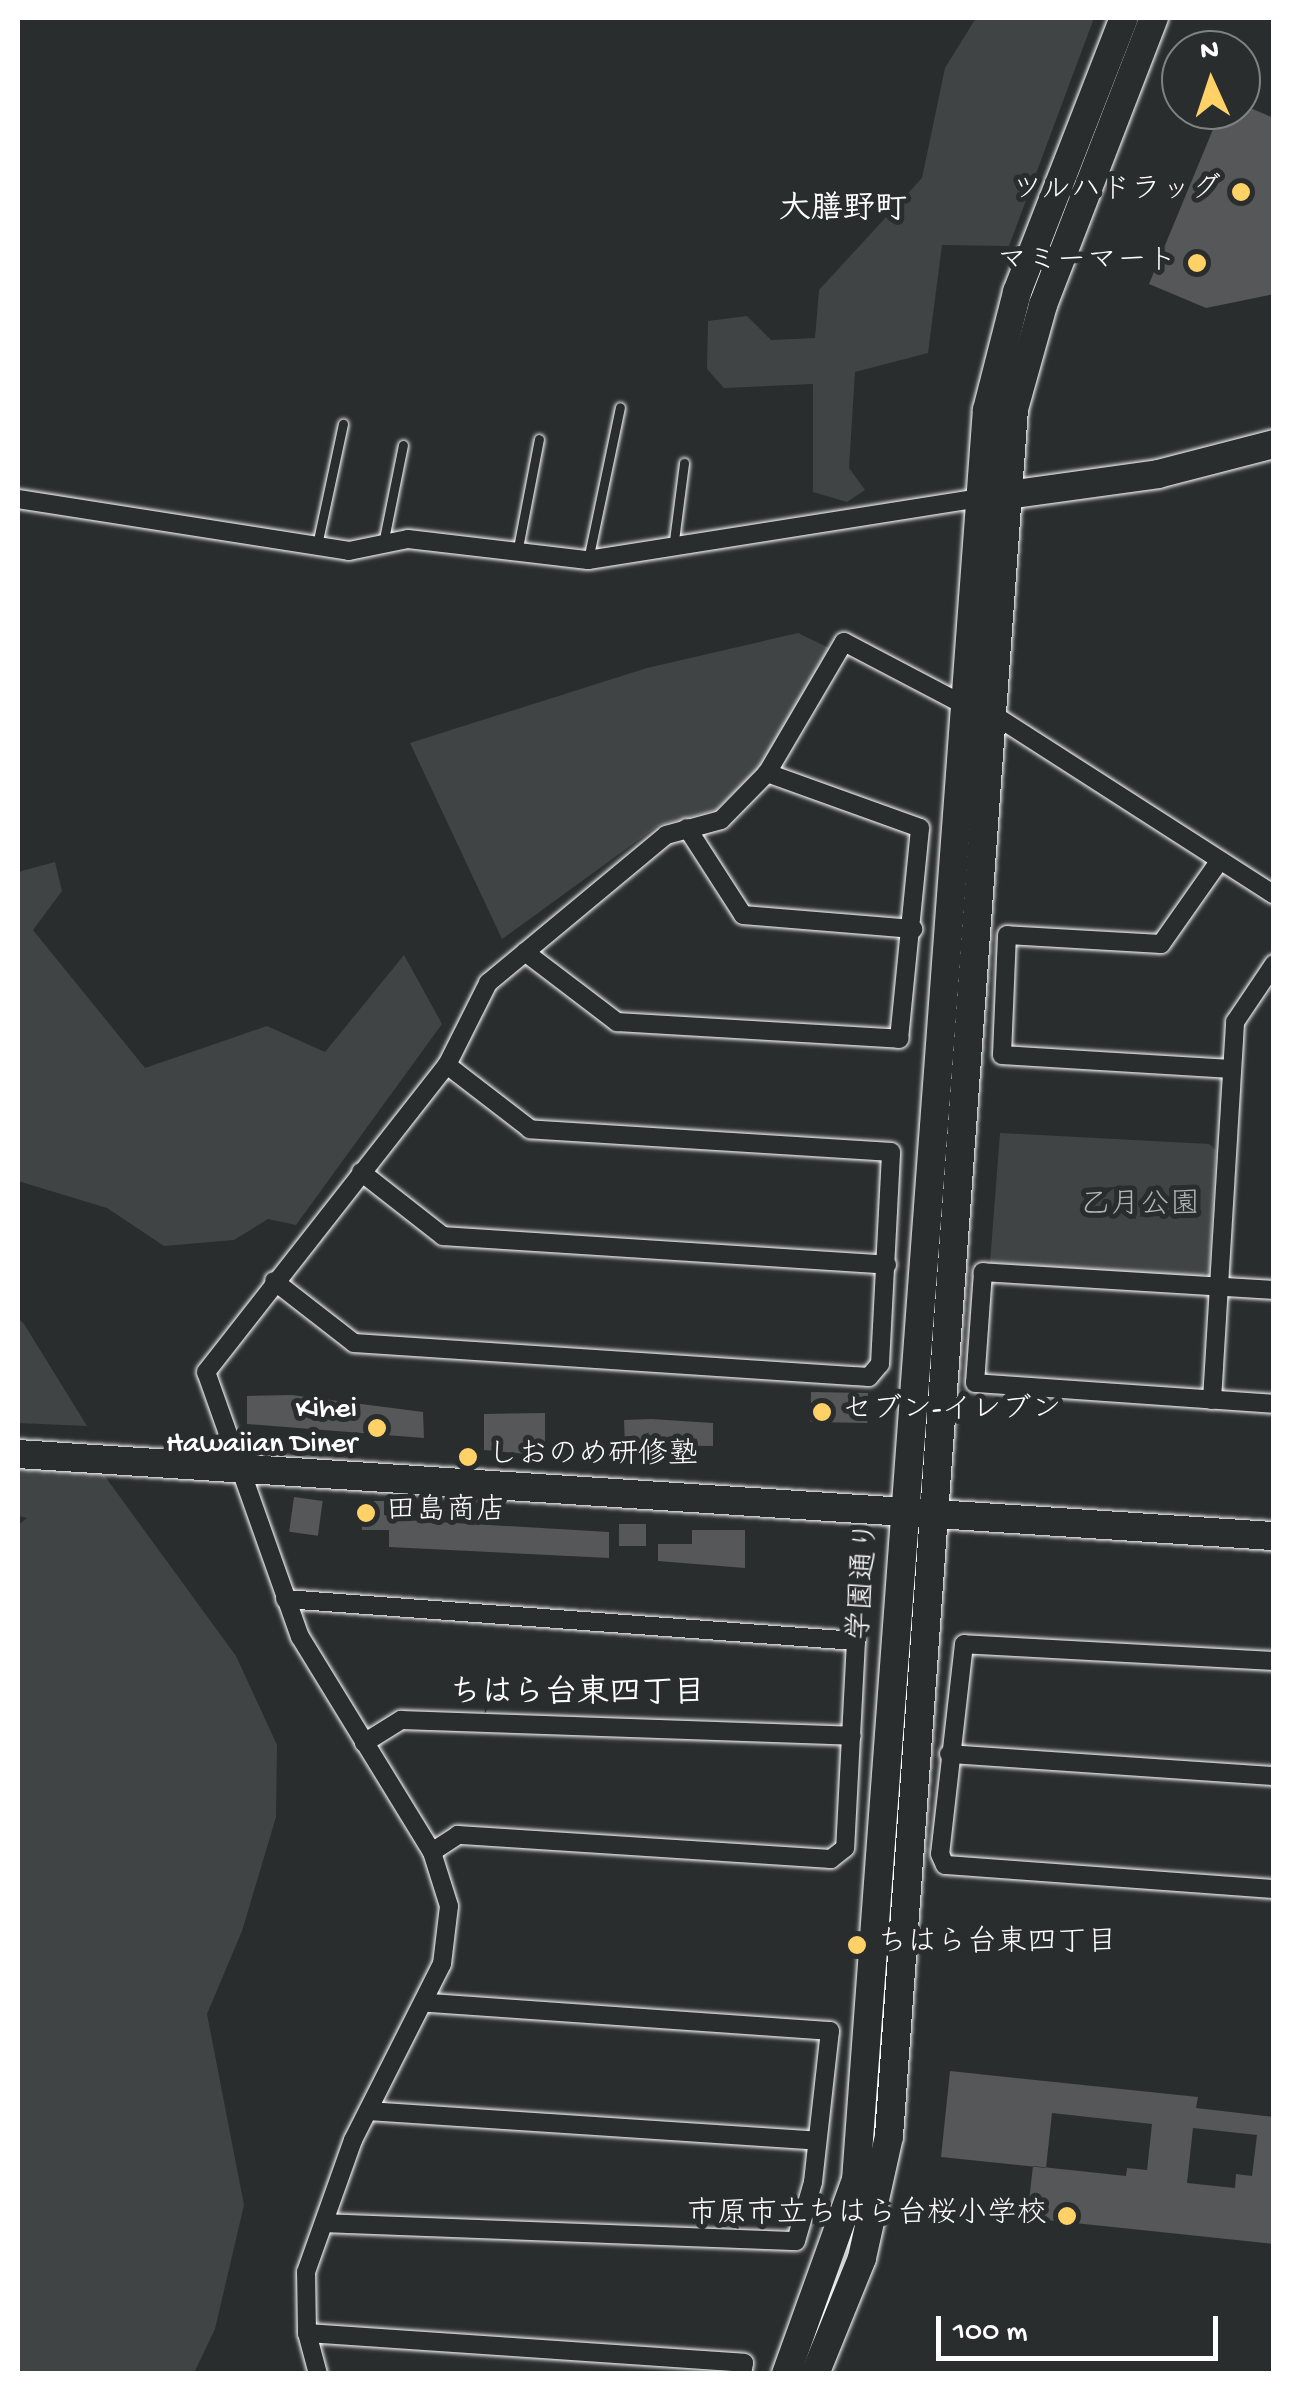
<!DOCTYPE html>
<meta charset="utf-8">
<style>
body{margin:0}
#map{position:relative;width:1291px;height:2391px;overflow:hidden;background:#2a2d2e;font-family:"Gochi Hand","Klee One",sans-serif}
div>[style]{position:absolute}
.green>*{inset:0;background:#414445}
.building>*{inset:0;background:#555758;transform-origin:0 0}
.roads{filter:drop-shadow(0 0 2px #fff) drop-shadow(0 0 2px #fff)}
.lane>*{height:9px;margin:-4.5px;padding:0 4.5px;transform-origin:4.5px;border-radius:4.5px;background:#2a2d2e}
.street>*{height:18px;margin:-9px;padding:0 9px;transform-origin:9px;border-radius:9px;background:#2a2d2e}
.secondary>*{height:28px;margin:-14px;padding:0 14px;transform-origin:14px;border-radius:14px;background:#2a2d2e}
.dots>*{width:28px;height:28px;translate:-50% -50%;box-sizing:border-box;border:5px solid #2a2d2e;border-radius:50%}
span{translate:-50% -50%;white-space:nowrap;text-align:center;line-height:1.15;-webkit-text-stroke:10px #2a2d2e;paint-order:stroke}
.poi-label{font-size:30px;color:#fff}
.right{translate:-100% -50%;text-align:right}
.left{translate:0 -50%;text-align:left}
.park-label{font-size:30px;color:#b3b4b5}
.street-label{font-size:30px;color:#fff}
.neighbourhood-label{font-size:32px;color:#fff;font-weight:700}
.frame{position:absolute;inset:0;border:20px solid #fff;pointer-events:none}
.north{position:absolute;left:1161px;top:30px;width:100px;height:100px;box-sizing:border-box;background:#2a2d2e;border:2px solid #7f8182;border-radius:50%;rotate:357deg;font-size:28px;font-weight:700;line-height:40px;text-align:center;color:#fff}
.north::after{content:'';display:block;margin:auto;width:35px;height:45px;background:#ffd166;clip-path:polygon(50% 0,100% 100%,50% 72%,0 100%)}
.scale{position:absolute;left:936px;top:2316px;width:282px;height:45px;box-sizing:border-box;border:5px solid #fff;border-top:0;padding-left:12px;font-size:30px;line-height:35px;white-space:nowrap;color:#fff;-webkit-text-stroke:8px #2a2d2e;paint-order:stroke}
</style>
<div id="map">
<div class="green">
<i style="clip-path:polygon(976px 18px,1094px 18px,1009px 246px,942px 245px,928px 353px,855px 372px,849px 468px,865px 490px,847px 502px,813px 492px,813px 384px,724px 388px,707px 369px,708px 321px,747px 316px,771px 340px,815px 338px,819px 290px,922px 178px,945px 68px)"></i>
<i style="clip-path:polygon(798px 633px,831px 649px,764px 763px,716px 810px,659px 825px,502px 939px,410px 743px,647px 668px)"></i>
<i style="clip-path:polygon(55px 862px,62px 891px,33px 930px,145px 1068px,267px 1026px,325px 1052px,404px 955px,442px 1024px,296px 1225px,268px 1219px,234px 1240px,164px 1246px,107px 1208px,18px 1181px,18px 872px)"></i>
<i style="clip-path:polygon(1000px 1133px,1209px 1144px,1216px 1150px,1209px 1271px,1200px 1277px,990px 1263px)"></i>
<i style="clip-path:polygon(18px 1318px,24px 1324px,87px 1426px,18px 1423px)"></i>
<i style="clip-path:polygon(18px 1457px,93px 1460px,236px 1656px,277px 1745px,276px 1817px,242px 1931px,207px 2014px,244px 2205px,215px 2329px,194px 2373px,18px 2373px,18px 1525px,27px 1518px,18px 1516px)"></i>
</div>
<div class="building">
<i style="clip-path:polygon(1241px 104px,1274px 118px,1274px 294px,1206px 308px,1149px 284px,1221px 110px)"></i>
<i style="left:811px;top:1392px;width:57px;height:30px;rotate:1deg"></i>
<i style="clip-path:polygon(292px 1395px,423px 1412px,424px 1438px,247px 1424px,247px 1396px)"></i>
<i style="clip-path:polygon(545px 1413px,545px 1456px,484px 1450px,484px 1414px)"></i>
<i style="clip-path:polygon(651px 1419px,713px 1423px,713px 1446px,625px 1445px,624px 1420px)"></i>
<i style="left:294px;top:1497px;width:29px;height:35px;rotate:8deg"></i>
<i style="clip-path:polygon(361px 1501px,384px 1501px,384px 1515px,404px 1520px,609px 1532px,609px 1558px,389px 1547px,389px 1530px,362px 1530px)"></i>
<i style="left:619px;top:1524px;width:27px;height:22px"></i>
<i style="clip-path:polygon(692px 1530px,745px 1530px,745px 1568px,658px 1561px,658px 1544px,692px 1544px)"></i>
<i style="clip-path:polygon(evenodd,950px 2071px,1198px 2097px,1196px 2108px,1274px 2117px,1274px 2244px,1027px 2218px,1033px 2166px,1126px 2176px,1127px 2168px,1147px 2170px,1152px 2124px,1052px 2113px,1046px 2168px,941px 2157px,950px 2071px,1193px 2128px,1257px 2135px,1252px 2176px,1236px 2174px,1235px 2188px,1187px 2183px,1193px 2128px)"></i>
</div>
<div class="roads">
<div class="lane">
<i style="left:384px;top:539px;width:96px;rotate:-78.6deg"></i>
<i style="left:317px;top:545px;width:124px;rotate:-77.9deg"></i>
<i style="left:673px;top:548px;width:86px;rotate:-82.6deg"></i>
<i style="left:517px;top:553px;width:116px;rotate:-79.1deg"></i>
<i style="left:588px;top:560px;width:156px;rotate:-78.2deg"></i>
</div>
<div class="street">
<i style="left:18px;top:499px;width:335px;rotate:8.9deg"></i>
<i style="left:349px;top:551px;width:60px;rotate:-11.5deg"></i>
<i style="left:408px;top:539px;width:181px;rotate:6.7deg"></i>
<i style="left:588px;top:560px;width:396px;rotate:-9deg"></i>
<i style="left:991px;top:713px;width:336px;rotate:32.7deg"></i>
<i style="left:687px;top:828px;width:103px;rotate:57.2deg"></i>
<i style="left:743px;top:915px;width:171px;rotate:4.7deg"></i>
<i style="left:1218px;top:863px;width:99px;rotate:125.1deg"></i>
<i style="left:1161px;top:944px;width:154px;rotate:-176.7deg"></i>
<i style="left:1007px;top:935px;width:120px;rotate:92.4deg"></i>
<i style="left:1002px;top:1055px;width:229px;rotate:3.5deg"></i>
<i style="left:525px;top:952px;width:116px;rotate:37.3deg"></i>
<i style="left:617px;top:1022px;width:283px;rotate:3.4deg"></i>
<i style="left:899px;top:1039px;width:212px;rotate:-84.3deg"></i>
<i style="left:920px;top:828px;width:163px;rotate:-160.2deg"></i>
<i style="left:361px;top:1172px;width:104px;rotate:38deg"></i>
<i style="left:443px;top:1236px;width:445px;rotate:3.7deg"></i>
<i style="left:274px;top:1281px;width:101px;rotate:37.8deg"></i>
<i style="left:354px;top:1343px;width:516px;rotate:3.78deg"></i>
<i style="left:869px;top:1377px;width:17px;rotate:-50deg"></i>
<i style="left:880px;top:1364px;width:212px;rotate:-87deg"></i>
<i style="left:891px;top:1152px;width:362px;rotate:-176.4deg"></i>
<i style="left:530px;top:1129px;width:105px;rotate:-142.4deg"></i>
<i style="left:1274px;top:1290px;width:292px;rotate:-176.5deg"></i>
<i style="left:983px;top:1272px;width:111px;rotate:94.1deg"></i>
<i style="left:975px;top:1383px;width:300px;rotate:4deg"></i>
<i style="left:1212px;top:1400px;width:379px;rotate:-86.5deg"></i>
<i style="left:1235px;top:1022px;width:70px;rotate:-56.1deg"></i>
<i style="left:285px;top:1599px;width:573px;rotate:4.21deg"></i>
<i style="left:856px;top:1641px;width:207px;rotate:93deg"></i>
<i style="left:845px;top:1848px;width:18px;rotate:142deg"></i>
<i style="left:831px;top:1859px;width:374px;rotate:-176.3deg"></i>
<i style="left:458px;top:1835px;width:31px;rotate:147deg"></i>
<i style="left:1274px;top:1661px;width:310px;rotate:-176.9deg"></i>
<i style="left:964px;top:1644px;width:211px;rotate:96.5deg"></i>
<i style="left:940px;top:1854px;width:12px;rotate:66deg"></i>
<i style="left:945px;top:1865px;width:330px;rotate:4.2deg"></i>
<i style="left:364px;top:1743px;width:44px;rotate:-31.9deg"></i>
<i style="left:401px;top:1720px;width:451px;rotate:2deg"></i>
<i style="left:949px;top:1754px;width:326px;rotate:3.9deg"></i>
<i style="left:369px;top:2111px;width:449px;rotate:3.8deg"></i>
<i style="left:324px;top:2223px;width:472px;rotate:2.2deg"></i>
<i style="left:796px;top:2241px;width:61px;rotate:-73.9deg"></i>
<i style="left:813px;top:2182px;width:152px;rotate:-83.6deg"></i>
<i style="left:830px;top:2031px;width:406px;rotate:-176deg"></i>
<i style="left:307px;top:2333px;width:438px;rotate:3.9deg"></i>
<i style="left:744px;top:2363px;width:11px;rotate:100deg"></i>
<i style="left:318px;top:2374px;width:42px;rotate:-105deg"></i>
<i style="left:307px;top:2333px;width:61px;rotate:-90.9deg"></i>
<i style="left:306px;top:2272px;width:140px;rotate:-70.4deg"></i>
<i style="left:353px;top:2140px;width:197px;rotate:-63.2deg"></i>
<i style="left:442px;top:1964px;width:58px;rotate:-83.1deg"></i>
<i style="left:449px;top:1906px;width:57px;rotate:-107.5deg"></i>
<i style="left:432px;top:1852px;width:252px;rotate:-121.5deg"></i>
<i style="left:300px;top:1637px;width:281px;rotate:-109.5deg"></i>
<i style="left:206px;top:1372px;width:390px;rotate:-51.9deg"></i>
<i style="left:447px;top:1065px;width:92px;rotate:-63.4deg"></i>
<i style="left:488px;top:983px;width:231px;rotate:-39.7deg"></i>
<i style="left:666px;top:835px;width:57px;rotate:-15.3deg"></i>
<i style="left:721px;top:820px;width:66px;rotate:-45.6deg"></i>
<i style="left:767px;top:773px;width:152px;rotate:-59.6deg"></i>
<i style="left:844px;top:642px;width:136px;rotate:27.7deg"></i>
</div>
<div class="secondary">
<i style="left:986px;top:498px;width:174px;rotate:-7.9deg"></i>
<i style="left:1158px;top:474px;width:120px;rotate:-14.5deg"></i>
<i style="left:18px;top:1454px;width:1259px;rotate:3.74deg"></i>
<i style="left:786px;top:2374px;width:206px;rotate:-70.2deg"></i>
<i style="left:856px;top:2180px;width:1775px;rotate:-85.77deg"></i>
<i style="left:987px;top:410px;width:122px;rotate:-75.7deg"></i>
<i style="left:1017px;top:292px;width:294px;rotate:-68.7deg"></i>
<i style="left:815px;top:2374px;width:125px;rotate:-67.9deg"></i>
<i style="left:862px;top:2258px;width:125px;rotate:-77.5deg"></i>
<i style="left:889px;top:2136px;width:1732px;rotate:-85.86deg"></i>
<i style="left:1014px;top:409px;width:108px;rotate:-74.4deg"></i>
<i style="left:1043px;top:305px;width:308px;rotate:-68.9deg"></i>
</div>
</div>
<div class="dots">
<i style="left:1241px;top:192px;background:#ffd166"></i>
<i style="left:1197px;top:263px;background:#ffd166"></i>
<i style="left:822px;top:1412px;background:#ffd166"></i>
<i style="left:377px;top:1428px;background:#ffd166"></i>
<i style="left:468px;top:1457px;background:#ffd166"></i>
<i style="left:366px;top:1513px;background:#ffd166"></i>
<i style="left:857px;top:1945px;background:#ffd166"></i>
<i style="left:1067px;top:2216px;background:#ffd166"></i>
</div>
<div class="poi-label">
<span class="right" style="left:1221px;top:192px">ツルハドラッグ</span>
<span class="right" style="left:1177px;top:263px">マミーマート</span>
<span class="right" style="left:357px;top:1428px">Kihei<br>Hawaiian Diner</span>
<span class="left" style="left:842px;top:1412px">セブン-イレブン</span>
<span class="left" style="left:488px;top:1457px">しおのめ研修塾</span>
<span class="left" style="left:386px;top:1513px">田島商店</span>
<span class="left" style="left:877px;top:1945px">ちはら台東四丁目</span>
<span class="right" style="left:1047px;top:2216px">市原市立ちはら台桜小学校</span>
</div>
<div class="park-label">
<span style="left:1140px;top:1207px">乙月公園</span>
</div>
<div class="street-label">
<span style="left:866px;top:1581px;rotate:-86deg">学園通り</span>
</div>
<div class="neighbourhood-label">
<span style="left:843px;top:211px">大膳野町</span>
<span style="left:577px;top:1695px">ちはら台東四丁目</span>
</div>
<div class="frame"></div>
<div class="north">N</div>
<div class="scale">100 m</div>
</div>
